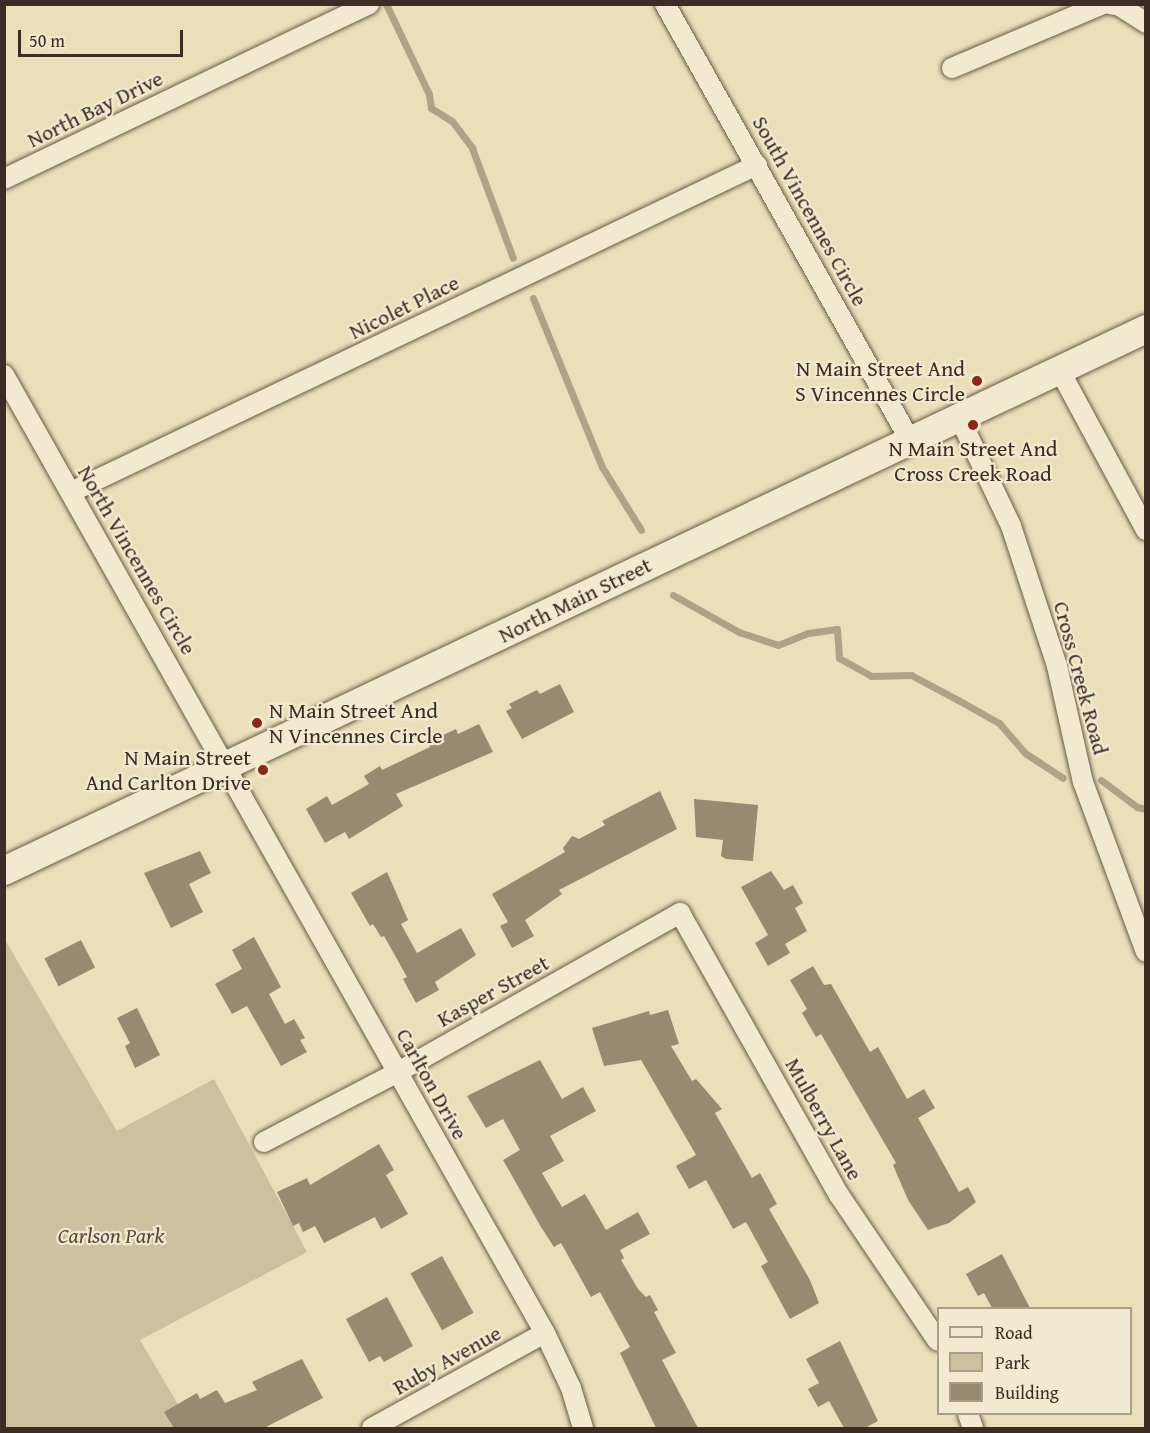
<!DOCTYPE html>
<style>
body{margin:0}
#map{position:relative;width:1150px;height:1433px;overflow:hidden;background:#eadfb8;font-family:"Gentium Book Plus",serif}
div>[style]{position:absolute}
.green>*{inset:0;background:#ccc19f}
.stream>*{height:7px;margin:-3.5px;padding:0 3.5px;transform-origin:3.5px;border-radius:3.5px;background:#afa286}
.building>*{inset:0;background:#968a71;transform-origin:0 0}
.roads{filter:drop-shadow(0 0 2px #685a49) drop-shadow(0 0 2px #685a49)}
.minor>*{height:20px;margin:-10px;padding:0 10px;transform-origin:10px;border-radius:10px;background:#f1ead1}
.secondary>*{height:28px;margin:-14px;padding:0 14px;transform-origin:14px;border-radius:14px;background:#f1ead1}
.dots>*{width:16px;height:16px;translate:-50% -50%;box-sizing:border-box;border:3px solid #f1ead1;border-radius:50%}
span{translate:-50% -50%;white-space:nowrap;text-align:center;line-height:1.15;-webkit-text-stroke:4.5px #f1ead1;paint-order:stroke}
.street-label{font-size:22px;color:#3c2d24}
.poi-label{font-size:22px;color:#3c2d24}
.right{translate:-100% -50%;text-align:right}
.left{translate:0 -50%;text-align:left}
.park-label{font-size:22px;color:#594b3d;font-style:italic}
.frame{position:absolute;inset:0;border:6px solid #3c2d24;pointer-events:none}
.legend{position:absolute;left:937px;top:1307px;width:195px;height:108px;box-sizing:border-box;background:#f1ead1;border:2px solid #a99e8c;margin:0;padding:8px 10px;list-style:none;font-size:18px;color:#3c2d24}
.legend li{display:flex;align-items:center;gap:12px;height:30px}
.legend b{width:30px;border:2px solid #a99e8c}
.scale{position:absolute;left:18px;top:30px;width:165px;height:27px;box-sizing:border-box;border:3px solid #3c2d24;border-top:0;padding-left:8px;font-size:18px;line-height:21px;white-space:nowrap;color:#3c2d24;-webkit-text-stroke:4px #f1ead1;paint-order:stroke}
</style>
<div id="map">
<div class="green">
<i style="clip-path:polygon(4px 938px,117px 1131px,214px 1079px,307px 1252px,140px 1340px,192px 1428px,5px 1428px)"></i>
</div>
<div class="stream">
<i style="left:386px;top:4px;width:100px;rotate:64.5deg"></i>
<i style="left:429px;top:94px;width:14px;rotate:82deg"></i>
<i style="left:431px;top:108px;width:25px;rotate:32deg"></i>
<i style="left:452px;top:121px;width:34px;rotate:53deg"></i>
<i style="left:472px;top:148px;width:117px;rotate:69.6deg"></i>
<i style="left:533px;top:298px;width:183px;rotate:67.8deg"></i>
<i style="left:602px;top:467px;width:74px;rotate:58.2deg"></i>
<i style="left:673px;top:595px;width:76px;rotate:29.3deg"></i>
<i style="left:739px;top:632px;width:41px;rotate:18.4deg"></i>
<i style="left:778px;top:645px;width:32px;rotate:-22deg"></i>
<i style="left:808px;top:633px;width:29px;rotate:-8deg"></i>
<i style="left:837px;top:629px;width:29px;rotate:86deg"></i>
<i style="left:839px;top:658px;width:37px;rotate:29deg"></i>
<i style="left:871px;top:676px;width:40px;rotate:-1.4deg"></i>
<i style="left:911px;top:675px;width:53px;rotate:28deg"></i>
<i style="left:958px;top:700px;width:47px;rotate:29.3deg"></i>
<i style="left:999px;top:723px;width:40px;rotate:49deg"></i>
<i style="left:1025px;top:753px;width:45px;rotate:33.3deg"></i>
<i style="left:1101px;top:780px;width:45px;rotate:36.9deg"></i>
<i style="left:1137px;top:807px;width:9px;rotate:13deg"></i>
</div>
<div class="building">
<i style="clip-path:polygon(560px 684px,574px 712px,522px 739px,506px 711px,512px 708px,509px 704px,537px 690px,540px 694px)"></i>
<i style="clip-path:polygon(479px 724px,493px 752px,396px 794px,403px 806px,349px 839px,345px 832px,325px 843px,306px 809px,327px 796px,332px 805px,369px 784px,364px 776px,380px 766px,382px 770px,430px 747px,428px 742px,456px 729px,458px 734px)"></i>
<i style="clip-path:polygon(660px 791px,677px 829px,559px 890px,562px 894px,525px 920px,534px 936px,512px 948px,500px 926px,508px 922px,492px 894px,565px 852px,563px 848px,572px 836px,579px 839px,605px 825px,602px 821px)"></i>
<i style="clip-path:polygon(694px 799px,758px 805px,753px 861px,726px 859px,721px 856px,723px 840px,696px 837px)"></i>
<i style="clip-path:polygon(200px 851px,211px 873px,189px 884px,203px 912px,171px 928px,144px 873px)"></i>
<i style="clip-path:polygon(771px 871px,784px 890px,793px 885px,803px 903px,795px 908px,807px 931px,785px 944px,790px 953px,768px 966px,755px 943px,768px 935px,741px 887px)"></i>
<i style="clip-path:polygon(387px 872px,408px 920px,401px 924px,417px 953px,461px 928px,476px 955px,435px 982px,439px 990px,416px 1003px,403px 979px,407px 977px,384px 936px,381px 937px,373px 924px,370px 926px,351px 893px)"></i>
<i style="clip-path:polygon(254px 937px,281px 987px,269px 994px,285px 1024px,294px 1019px,305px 1038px,300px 1040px,307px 1052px,281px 1066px,247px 1006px,232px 1014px,215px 984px,242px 969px,232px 950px)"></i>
<i style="left:81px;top:940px;width:31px;height:41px;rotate:63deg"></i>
<i style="clip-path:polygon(813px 966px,824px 985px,831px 984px,870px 1052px,878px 1047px,907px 1099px,924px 1089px,935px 1108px,918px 1118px,959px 1192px,968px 1187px,976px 1202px,949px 1223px,928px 1230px,908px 1200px,893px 1165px,896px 1163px,821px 1034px,816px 1037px,802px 1013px,807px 1009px,790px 980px)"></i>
<i style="clip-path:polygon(137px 1008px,160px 1055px,135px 1068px,125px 1046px,130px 1043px,117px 1018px)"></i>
<i style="clip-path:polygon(668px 1010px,679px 1044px,671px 1046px,692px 1081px,696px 1079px,722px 1109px,715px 1113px,752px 1178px,760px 1173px,777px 1204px,769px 1209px,810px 1280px,819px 1303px,790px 1319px,761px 1266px,768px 1262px,746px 1222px,733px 1229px,706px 1180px,689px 1189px,676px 1166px,696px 1155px,641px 1060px,604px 1066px,592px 1028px,649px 1011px,650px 1015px)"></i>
<i style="clip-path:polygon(540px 1060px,562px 1099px,583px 1087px,596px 1111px,550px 1136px,564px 1161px,542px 1173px,562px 1207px,585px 1194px,606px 1230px,638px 1212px,650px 1234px,620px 1250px,624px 1258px,621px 1260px,638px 1289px,646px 1297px,650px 1295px,658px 1310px,654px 1312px,676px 1353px,662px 1360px,698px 1428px,656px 1428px,620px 1353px,630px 1347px,600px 1292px,591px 1297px,561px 1243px,554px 1247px,541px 1227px,503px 1160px,520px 1150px,503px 1119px,486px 1128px,467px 1096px)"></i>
<i style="clip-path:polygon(379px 1144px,394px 1170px,386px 1175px,408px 1214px,381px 1229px,375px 1217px,324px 1243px,315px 1226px,303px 1232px,299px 1223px,293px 1226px,277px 1192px,307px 1178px,310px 1185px)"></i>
<i style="clip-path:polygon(1002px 1254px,1028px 1304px,1030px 1308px,992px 1308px,984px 1293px,978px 1296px,966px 1274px)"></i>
<i style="left:442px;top:1256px;width:65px;height:36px;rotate:61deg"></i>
<i style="clip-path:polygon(387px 1297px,413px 1346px,384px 1362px,380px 1356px,369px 1362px,346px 1319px)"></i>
<i style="clip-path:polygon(840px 1341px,878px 1421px,865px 1428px,844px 1428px,829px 1401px,818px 1407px,808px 1389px,819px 1383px,806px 1359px)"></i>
<i style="clip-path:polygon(302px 1359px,323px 1398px,264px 1428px,174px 1428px,164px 1412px,197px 1393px,200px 1399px,217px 1390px,225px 1403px,257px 1390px,252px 1382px)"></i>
</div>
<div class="roads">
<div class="minor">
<i style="left:665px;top:4px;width:502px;rotate:60.68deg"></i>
<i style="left:1109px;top:4px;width:11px;rotate:10deg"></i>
<i style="left:1120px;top:6px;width:31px;rotate:33deg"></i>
<i style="left:952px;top:68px;width:164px;rotate:-23deg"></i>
<i style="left:4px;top:179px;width:405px;rotate:-25.6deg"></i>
<i style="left:1060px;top:371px;width:181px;rotate:61.6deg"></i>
<i style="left:4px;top:375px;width:1100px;rotate:60.55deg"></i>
<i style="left:545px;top:1333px;width:61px;rotate:64.7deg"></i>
<i style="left:571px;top:1388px;width:42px;rotate:73.3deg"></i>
<i style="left:960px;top:419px;width:119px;rotate:64.5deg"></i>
<i style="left:1011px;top:526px;width:147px;rotate:71.8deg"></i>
<i style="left:1057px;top:666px;width:119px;rotate:77.4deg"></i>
<i style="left:1083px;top:782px;width:181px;rotate:69.7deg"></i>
<i style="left:71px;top:492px;width:760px;rotate:-25.49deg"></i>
<i style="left:264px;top:1142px;width:151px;rotate:-27.6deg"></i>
<i style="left:398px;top:1072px;width:324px;rotate:-29.4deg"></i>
<i style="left:680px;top:913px;width:324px;rotate:60.6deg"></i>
<i style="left:839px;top:1195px;width:176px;rotate:55.9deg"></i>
<i style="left:968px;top:1414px;width:15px;rotate:70deg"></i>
<i style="left:372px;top:1428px;width:197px;rotate:-28.8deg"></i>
</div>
<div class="secondary">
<i style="left:4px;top:871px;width:1264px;rotate:-25.39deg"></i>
</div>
</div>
<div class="dots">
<i style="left:977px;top:381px;background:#8f2418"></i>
<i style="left:973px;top:425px;background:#8f2418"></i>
<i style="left:257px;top:723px;background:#8f2418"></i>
<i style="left:263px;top:770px;background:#8f2418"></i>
</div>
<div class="street-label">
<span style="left:95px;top:109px;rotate:-26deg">North Bay Drive</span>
<span style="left:810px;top:211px;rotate:61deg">South Vincennes Circle</span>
<span style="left:404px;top:307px;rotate:-26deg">Nicolet Place</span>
<span style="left:137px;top:560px;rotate:60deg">North Vincennes Circle</span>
<span style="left:575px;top:600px;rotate:-26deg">North Main Street</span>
<span style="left:1081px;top:678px;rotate:75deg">Cross Creek Road</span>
<span style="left:493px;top:991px;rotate:-29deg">Kasper Street</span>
<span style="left:432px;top:1084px;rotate:61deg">Carlton Drive</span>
<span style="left:824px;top:1119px;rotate:61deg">Mulberry Lane</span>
<span style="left:447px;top:1360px;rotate:-29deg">Ruby Avenue</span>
</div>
<div class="poi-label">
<span class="right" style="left:965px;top:381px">N Main Street And<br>S Vincennes Circle</span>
<span style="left:973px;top:461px">N Main Street And<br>Cross Creek Road</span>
<span class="left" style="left:269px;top:723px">N Main Street And<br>N Vincennes Circle</span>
<span class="right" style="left:251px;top:770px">N Main Street<br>And Carlton Drive</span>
</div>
<div class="park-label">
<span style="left:111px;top:1236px">Carlson Park</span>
</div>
<div class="frame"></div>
<ul class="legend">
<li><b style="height:8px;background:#f1ead1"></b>Road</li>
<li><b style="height:16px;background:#ccc19f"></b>Park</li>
<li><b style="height:16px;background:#968a71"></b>Building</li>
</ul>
<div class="scale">50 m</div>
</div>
